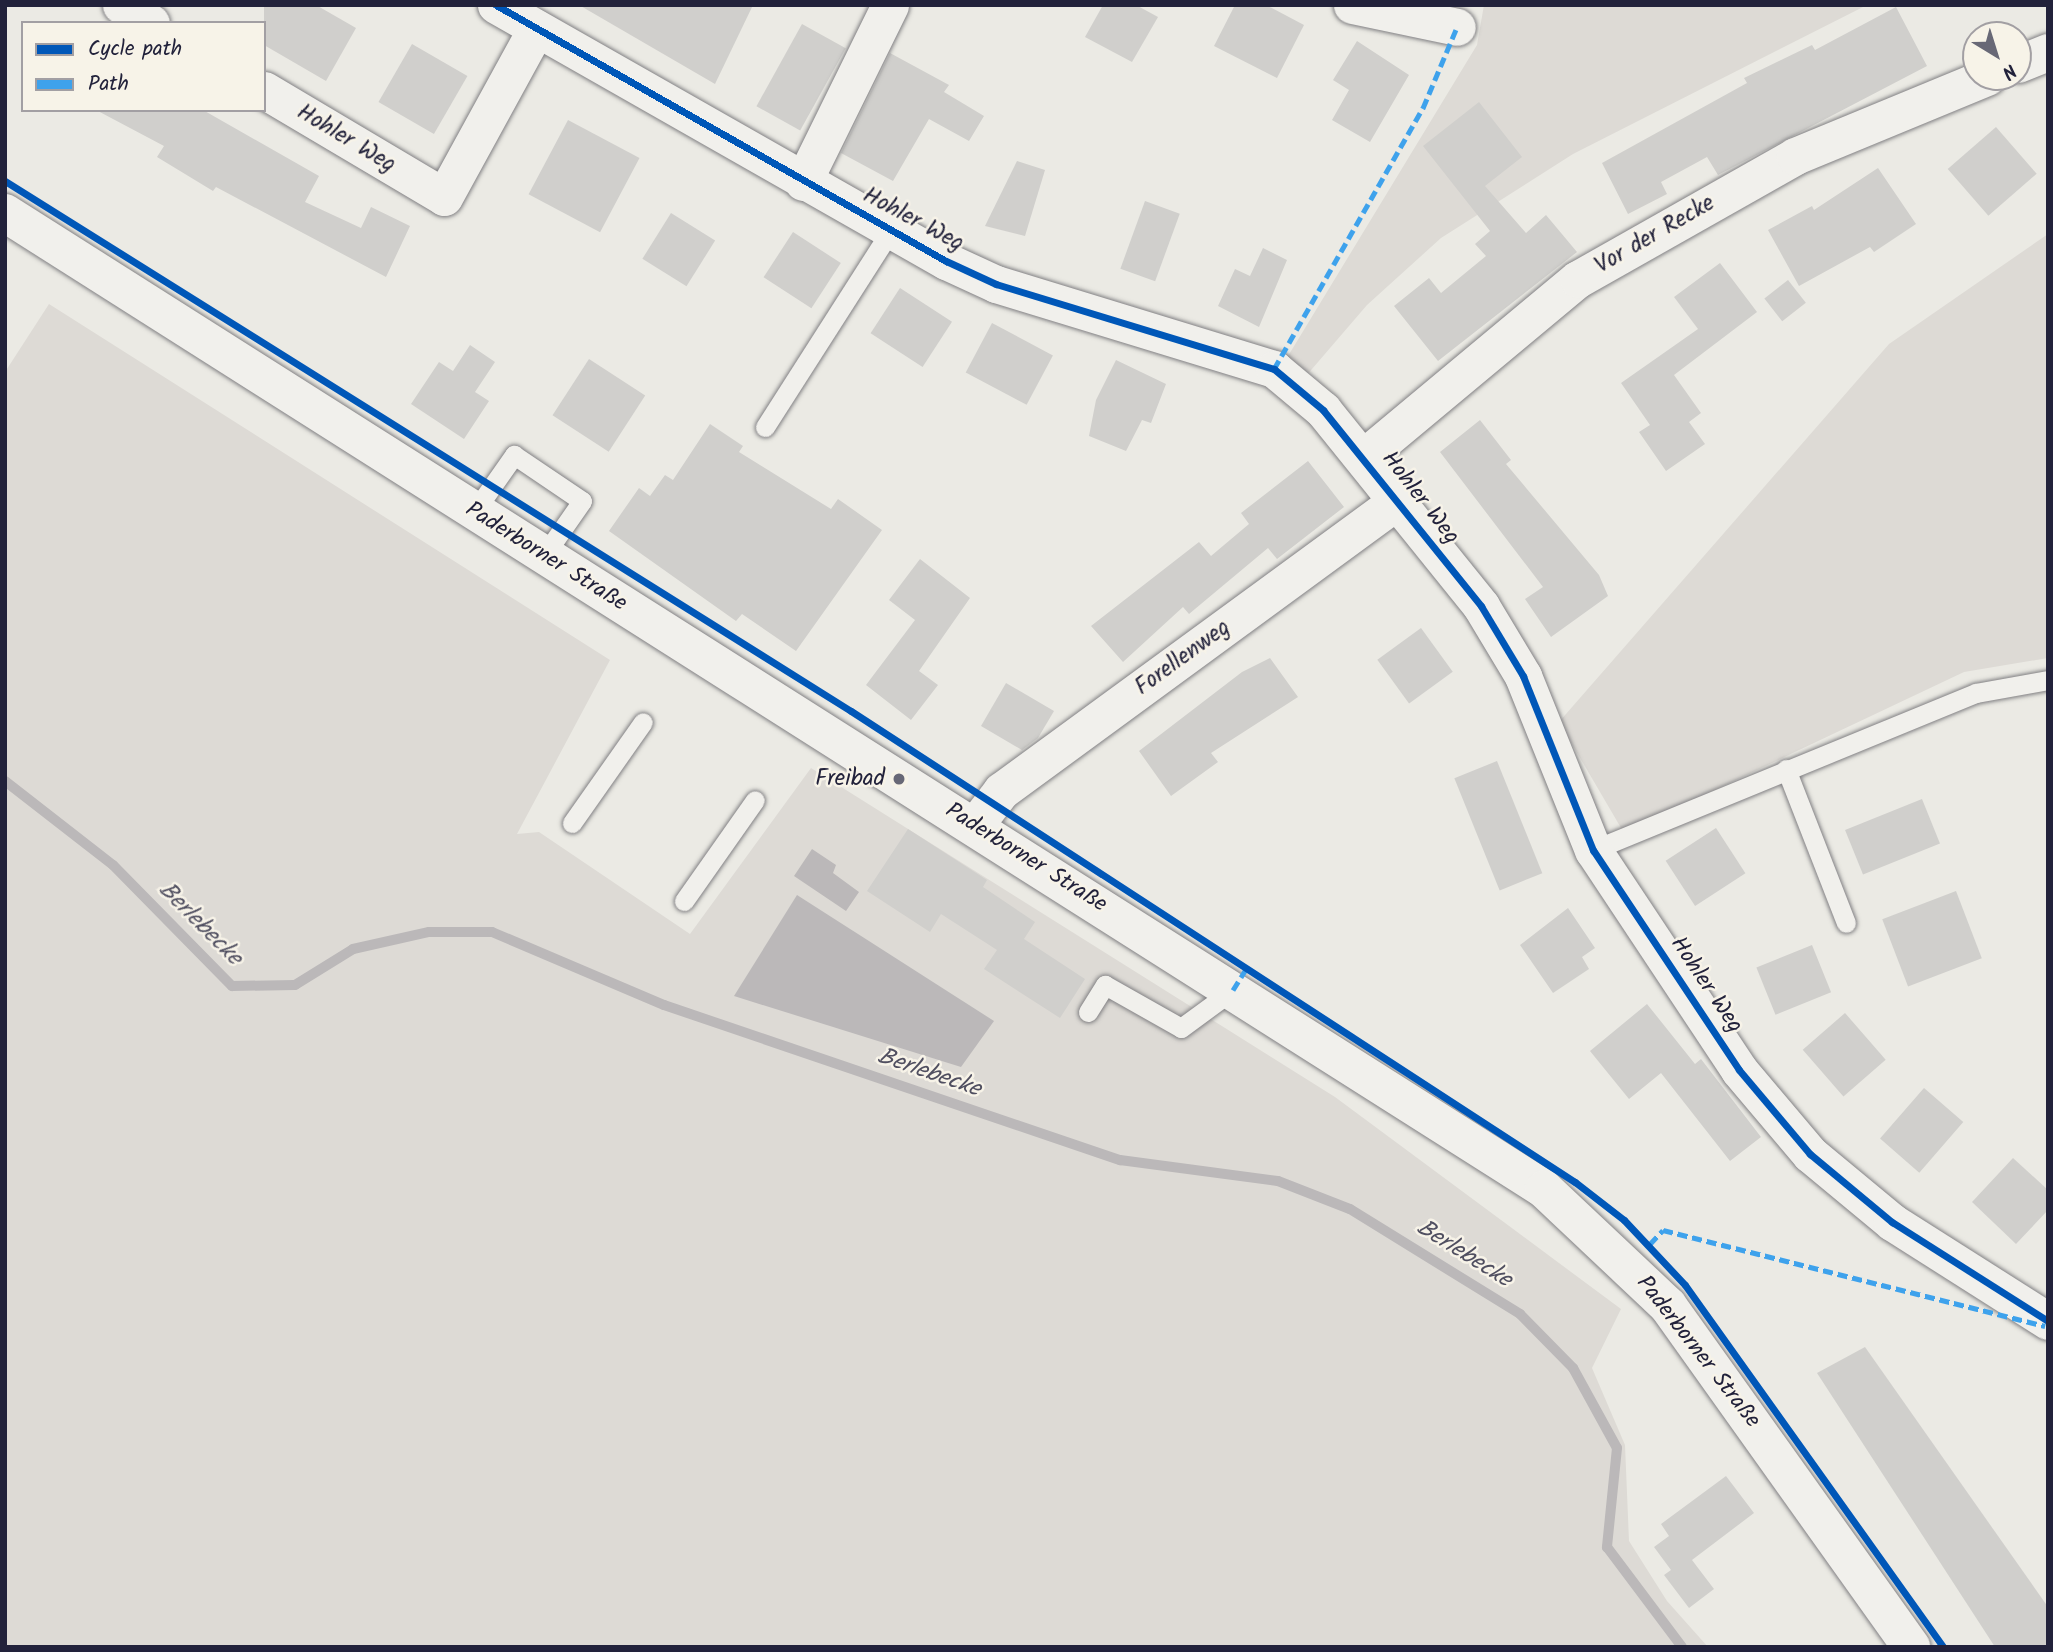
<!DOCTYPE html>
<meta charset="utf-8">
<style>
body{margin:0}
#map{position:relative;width:2053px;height:1652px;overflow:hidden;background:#ebeae4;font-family:Kalam,sans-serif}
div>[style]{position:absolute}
.green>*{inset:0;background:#dddad5}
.water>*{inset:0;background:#bbb8b9}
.stream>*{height:10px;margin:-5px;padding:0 5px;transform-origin:5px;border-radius:5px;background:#bbb8b9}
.building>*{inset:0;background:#d0cfcc;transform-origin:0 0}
.roads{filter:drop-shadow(0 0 2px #818083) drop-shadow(0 0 2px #818083)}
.service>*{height:19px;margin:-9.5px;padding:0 9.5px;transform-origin:9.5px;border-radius:9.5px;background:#f1f0ec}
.minor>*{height:37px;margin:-18.5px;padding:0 18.5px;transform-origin:18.5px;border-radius:18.5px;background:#f1f0ec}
.secondary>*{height:38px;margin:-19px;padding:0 19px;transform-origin:19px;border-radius:19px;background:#f1f0ec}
.quiet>*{height:5px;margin-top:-2.5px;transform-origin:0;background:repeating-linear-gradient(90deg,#3ea2ec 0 10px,transparent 0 15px)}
.cycleway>*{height:7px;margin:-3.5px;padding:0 3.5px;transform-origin:3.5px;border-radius:3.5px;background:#0057b8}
.dots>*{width:19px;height:19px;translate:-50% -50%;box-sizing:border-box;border:4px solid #f7f3e8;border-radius:50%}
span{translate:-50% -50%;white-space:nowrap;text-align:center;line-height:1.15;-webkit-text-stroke:5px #f7f3e8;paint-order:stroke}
.street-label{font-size:23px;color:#22223b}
.poi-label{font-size:23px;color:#22223b}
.right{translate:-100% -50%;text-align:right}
.water-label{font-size:24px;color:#504f60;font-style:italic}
.frame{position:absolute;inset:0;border:7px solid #22223b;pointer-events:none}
.legend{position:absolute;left:21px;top:21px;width:245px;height:91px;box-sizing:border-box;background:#f7f3e8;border:2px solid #a29fa3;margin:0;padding:9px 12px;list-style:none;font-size:21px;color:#22223b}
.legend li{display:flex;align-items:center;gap:14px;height:35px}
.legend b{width:35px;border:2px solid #a29fa3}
.north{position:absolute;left:1962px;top:21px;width:70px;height:70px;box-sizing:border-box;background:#f7f3e8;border:2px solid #a29fa3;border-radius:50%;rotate:142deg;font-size:19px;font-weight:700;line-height:28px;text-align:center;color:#22223b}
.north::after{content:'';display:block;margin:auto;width:24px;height:32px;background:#686876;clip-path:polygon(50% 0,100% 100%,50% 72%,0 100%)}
</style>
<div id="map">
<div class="green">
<i style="clip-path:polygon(1484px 5px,1867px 5px,1573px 154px,1441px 238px,1367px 305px,1306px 376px,1285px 361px,1477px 45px)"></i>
<i style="clip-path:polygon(2048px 234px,2048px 658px,1964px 672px,1624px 833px,1559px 722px,1889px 344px)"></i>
<i style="clip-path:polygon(49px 304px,610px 660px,517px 834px,539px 832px,690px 934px,811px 768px,1335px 1097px,1621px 1309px,1592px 1368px,1625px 1445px,1629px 1541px,1667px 1601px,1708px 1647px,5px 1647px,5px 372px)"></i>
</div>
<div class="water">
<i style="clip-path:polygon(812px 849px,836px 865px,833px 873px,859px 892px,846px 911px,794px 876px)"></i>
<i style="clip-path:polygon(797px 895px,994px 1021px,961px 1067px,734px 996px)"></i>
</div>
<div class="stream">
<i style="left:5px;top:781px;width:137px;rotate:37.9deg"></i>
<i style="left:113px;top:865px;width:170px;rotate:45.5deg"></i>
<i style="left:232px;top:986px;width:63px;rotate:-0.9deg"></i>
<i style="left:295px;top:985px;width:68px;rotate:-31.8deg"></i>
<i style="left:353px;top:949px;width:78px;rotate:-12.6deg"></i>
<i style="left:429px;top:932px;width:63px"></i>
<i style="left:492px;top:932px;width:187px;rotate:23deg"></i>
<i style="left:664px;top:1005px;width:482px;rotate:18.8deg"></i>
<i style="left:1120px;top:1160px;width:159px;rotate:7.6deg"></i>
<i style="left:1278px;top:1181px;width:77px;rotate:21.3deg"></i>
<i style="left:1350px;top:1209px;width:200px;rotate:31.7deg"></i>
<i style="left:1520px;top:1314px;width:76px;rotate:45.5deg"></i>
<i style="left:1573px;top:1368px;width:91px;rotate:61.2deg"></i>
<i style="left:1617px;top:1448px;width:100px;rotate:95.8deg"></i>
<i style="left:1607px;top:1547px;width:125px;rotate:53.1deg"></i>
</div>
<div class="building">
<i style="clip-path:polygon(264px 5px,316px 5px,356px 28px,326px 81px,264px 45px)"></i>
<i style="clip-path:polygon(579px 5px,753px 5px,715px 84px)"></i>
<i style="clip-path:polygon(1103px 5px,1136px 5px,1158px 17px,1132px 62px,1085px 37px)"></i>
<i style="clip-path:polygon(1235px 5px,1266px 5px,1304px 25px,1277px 78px,1214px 46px)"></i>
<i style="clip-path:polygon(1896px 7px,1927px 66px,1718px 175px,1707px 157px,1661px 182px,1667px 194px,1628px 214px,1602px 163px,1747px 83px,1744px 78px,1812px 45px,1815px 50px)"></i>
<i style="left:802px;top:24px;width:50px;height:94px;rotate:29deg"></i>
<i style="clip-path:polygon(1357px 41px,1409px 75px,1370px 142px,1332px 120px,1349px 90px,1333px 80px)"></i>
<i style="left:412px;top:44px;width:64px;height:67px;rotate:30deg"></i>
<i style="clip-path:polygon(890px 53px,949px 85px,944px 92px,984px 116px,969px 141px,929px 119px,893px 181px,841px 153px)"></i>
<i style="clip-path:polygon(1479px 102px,1522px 157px,1485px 186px,1526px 233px,1546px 215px,1577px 252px,1438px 361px,1394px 306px,1429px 278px,1441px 293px,1486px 256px,1475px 244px,1490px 231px,1423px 146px)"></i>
<i style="clip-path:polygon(96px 110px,203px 110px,319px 176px,305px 202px,361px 228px,371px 207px,410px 226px,386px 277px,216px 187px,213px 191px,157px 157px,164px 146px)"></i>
<i style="left:568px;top:120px;width:81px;height:84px;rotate:28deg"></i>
<i style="left:1996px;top:127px;width:62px;height:64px;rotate:49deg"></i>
<i style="clip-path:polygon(1017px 161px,1045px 170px,1025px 236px,985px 226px)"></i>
<i style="clip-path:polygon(1878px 168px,1916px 224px,1874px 252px,1870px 247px,1799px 286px,1768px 230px,1812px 206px,1814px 210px)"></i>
<i style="left:1145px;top:201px;width:37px;height:72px;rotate:20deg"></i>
<i style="left:671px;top:213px;width:52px;height:54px;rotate:32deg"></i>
<i style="left:793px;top:232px;width:57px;height:54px;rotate:33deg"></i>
<i style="clip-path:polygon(1263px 248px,1287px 260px,1259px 327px,1218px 306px,1235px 269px,1250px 276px)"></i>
<i style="clip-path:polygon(1720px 263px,1757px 312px,1674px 375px,1701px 413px,1689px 422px,1705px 444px,1666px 471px,1639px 432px,1650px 425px,1621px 383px,1698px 329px,1674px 297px)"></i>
<i style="left:1788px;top:280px;width:29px;height:30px;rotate:52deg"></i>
<i style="left:900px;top:288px;width:62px;height:54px;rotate:33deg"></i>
<i style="left:992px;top:323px;width:69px;height:56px;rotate:28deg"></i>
<i style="clip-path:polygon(470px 345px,495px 362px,475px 392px,489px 401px,464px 439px,411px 404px,439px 362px,453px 371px)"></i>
<i style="left:589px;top:359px;width:67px;height:67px;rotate:33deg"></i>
<i style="clip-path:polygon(1116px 360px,1166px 384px,1151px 423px,1142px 420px,1126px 451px,1089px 436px,1096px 400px)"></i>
<i style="clip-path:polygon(1480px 420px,1511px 460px,1506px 464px,1599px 575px,1608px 596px,1551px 637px,1525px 599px,1543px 587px,1440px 452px)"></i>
<i style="clip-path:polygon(710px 424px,743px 446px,739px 452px,831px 509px,838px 499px,882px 530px,796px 651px,742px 614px,736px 621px,609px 531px,639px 488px,650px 496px,665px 475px,673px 480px)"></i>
<i style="clip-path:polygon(1308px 461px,1344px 507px,1277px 559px,1268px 548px,1189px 614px,1183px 607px,1123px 662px,1091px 626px,1199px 542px,1211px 556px,1249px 524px,1241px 513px)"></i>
<i style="clip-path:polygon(920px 559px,970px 598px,919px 671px,938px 685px,911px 720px,866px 685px,915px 620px,889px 600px)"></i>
<i style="left:1421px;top:628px;width:54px;height:54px;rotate:54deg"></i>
<i style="clip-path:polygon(1270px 658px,1298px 697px,1211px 753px,1218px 762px,1171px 796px,1139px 751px,1242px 672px)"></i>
<i style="clip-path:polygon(1006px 683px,1054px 711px,1038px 738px,1022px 750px,981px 726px)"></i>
<i style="left:1497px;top:761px;width:121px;height:46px;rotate:68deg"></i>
<i style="left:1922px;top:799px;width:48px;height:83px;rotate:68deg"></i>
<i style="left:1716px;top:828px;width:54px;height:60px;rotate:57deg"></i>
<i style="clip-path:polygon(908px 829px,987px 880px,983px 887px,1035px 922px,1024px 939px,1085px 979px,1060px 1018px,984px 969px,997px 950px,941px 914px,930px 932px,867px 891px)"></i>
<i style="left:1956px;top:891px;width:72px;height:79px;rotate:69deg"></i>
<i style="clip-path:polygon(1568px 908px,1595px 948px,1582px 957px,1589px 969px,1553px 993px,1520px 945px)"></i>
<i style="left:1812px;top:945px;width:51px;height:60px;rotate:68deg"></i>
<i style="clip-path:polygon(1647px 1004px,1695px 1064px,1701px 1059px,1761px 1137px,1730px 1161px,1661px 1073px,1629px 1099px,1590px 1051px)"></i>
<i style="left:1845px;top:1013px;width:62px;height:56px;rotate:49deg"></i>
<i style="left:1924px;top:1088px;width:52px;height:67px;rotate:41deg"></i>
<i style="clip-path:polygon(2013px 1158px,2048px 1190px,2048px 1210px,2016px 1244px,1972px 1202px)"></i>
<i style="clip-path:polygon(1865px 1347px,2048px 1607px,2048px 1647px,1995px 1647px,1817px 1373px)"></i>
<i style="clip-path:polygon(1726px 1476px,1754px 1513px,1692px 1560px,1714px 1589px,1689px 1608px,1664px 1575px,1671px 1570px,1654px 1547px,1669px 1536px,1661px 1524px)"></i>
</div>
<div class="roads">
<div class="service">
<i style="left:765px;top:427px;width:234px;rotate:-57.4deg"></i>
<i style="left:474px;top:512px;width:70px;rotate:-54.9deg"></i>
<i style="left:514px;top:455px;width:82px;rotate:34.1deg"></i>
<i style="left:582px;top:501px;width:68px;rotate:124.9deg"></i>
<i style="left:1786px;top:769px;width:165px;rotate:68.7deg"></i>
<i style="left:572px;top:823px;width:123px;rotate:-54.9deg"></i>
<i style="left:1593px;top:850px;width:414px;rotate:-22.3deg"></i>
<i style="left:1976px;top:693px;width:73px;rotate:-10.2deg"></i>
<i style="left:684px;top:901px;width:123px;rotate:-54.9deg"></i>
<i style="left:1088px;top:1012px;width:32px;rotate:-58deg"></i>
<i style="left:1105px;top:985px;width:87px;rotate:29.5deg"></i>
<i style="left:1181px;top:1028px;width:64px;rotate:-36.2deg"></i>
</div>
<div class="minor">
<i style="left:121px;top:5px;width:35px;rotate:31deg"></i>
<i style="left:496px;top:5px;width:518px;rotate:29.64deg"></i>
<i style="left:946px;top:261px;width:55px;rotate:24.7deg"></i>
<i style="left:996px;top:284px;width:291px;rotate:17deg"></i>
<i style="left:1274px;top:369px;width:64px;rotate:39.9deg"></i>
<i style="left:1323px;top:410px;width:252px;rotate:51.1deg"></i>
<i style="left:1481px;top:606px;width:82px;rotate:59deg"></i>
<i style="left:1523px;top:676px;width:188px;rotate:68.1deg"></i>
<i style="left:1593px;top:850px;width:264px;rotate:56.4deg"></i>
<i style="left:1739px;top:1070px;width:110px;rotate:49.8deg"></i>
<i style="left:1810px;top:1154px;width:107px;rotate:39.7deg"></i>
<i style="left:1892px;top:1222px;width:185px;rotate:32.4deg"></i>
<i style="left:1352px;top:5px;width:107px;rotate:11.8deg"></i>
<i style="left:2018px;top:64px;width:32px;rotate:-22deg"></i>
<i style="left:264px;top:90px;width:209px;rotate:30.7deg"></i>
<i style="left:444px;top:197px;width:192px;rotate:-61.3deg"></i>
<i style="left:803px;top:182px;width:197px;rotate:-63.8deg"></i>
<i style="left:1364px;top:457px;width:278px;rotate:-39.8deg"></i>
<i style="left:1578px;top:279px;width:249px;rotate:-29.5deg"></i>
<i style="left:1795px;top:156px;width:208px;rotate:-22.4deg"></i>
<i style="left:975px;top:825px;width:43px;rotate:-52.6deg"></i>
<i style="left:1001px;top:791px;width:492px;rotate:-36.2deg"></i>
</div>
<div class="secondary">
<i style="left:5px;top:213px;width:1822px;rotate:32.38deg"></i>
<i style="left:1544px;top:1189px;width:170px;rotate:43.3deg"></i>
<i style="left:1668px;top:1306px;width:419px;rotate:54.5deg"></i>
</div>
</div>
<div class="quiet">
<i style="left:1274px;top:369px;width:301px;rotate:-60.3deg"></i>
<i style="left:1423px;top:108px;width:88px;rotate:-67.2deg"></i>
<i style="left:1233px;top:990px;width:25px;rotate:-58deg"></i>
<i style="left:1650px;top:1244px;width:19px;rotate:-47deg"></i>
<i style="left:1663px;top:1230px;width:394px;rotate:14.1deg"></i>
</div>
<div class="cycleway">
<i style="left:496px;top:5px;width:518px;rotate:29.64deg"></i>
<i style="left:946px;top:261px;width:55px;rotate:24.7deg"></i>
<i style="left:996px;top:284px;width:291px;rotate:17deg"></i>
<i style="left:1274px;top:369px;width:64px;rotate:39.9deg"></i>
<i style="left:1323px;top:410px;width:252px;rotate:51.1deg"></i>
<i style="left:1481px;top:606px;width:82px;rotate:59deg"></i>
<i style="left:1523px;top:676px;width:188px;rotate:68.1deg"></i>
<i style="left:1593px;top:850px;width:264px;rotate:56.4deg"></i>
<i style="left:1739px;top:1070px;width:110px;rotate:49.8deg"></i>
<i style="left:1810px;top:1154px;width:107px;rotate:39.7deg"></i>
<i style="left:1892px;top:1222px;width:185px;rotate:32.4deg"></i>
<i style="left:5px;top:181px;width:998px;rotate:32.07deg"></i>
<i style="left:851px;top:711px;width:864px;rotate:33.05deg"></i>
<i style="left:1575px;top:1182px;width:62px;rotate:37.8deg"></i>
<i style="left:1624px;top:1220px;width:89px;rotate:46.8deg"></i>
<i style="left:1685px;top:1285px;width:445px;rotate:54.5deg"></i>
</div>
<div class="dots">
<i style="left:899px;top:779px;background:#686876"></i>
</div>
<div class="street-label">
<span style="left:346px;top:139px;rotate:31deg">Hohler Weg</span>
<span style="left:913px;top:220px;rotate:28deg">Hohler Weg</span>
<span style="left:1655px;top:235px;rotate:-30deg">Vor der Recke</span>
<span style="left:1420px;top:498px;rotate:52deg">Hohler Weg</span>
<span style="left:546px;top:557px;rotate:32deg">Paderborner Straße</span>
<span style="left:1183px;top:658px;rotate:-36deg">Forellenweg</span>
<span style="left:1026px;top:858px;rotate:32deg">Paderborner Straße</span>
<span style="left:1706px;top:985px;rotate:56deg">Hohler Weg</span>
<span style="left:1698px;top:1352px;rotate:52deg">Paderborner Straße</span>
</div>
<div class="poi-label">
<span class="right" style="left:885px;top:779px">Freibad</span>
</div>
<div class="water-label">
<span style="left:200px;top:924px;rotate:45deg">Berlebecke</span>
<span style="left:929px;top:1073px;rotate:19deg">Berlebecke</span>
<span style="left:1464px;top:1254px;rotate:32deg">Berlebecke</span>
</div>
<div class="frame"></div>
<ul class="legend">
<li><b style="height:9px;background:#0057b8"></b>Cycle path</li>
<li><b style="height:9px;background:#3ea2ec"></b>Path</li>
</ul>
<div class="north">N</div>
</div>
